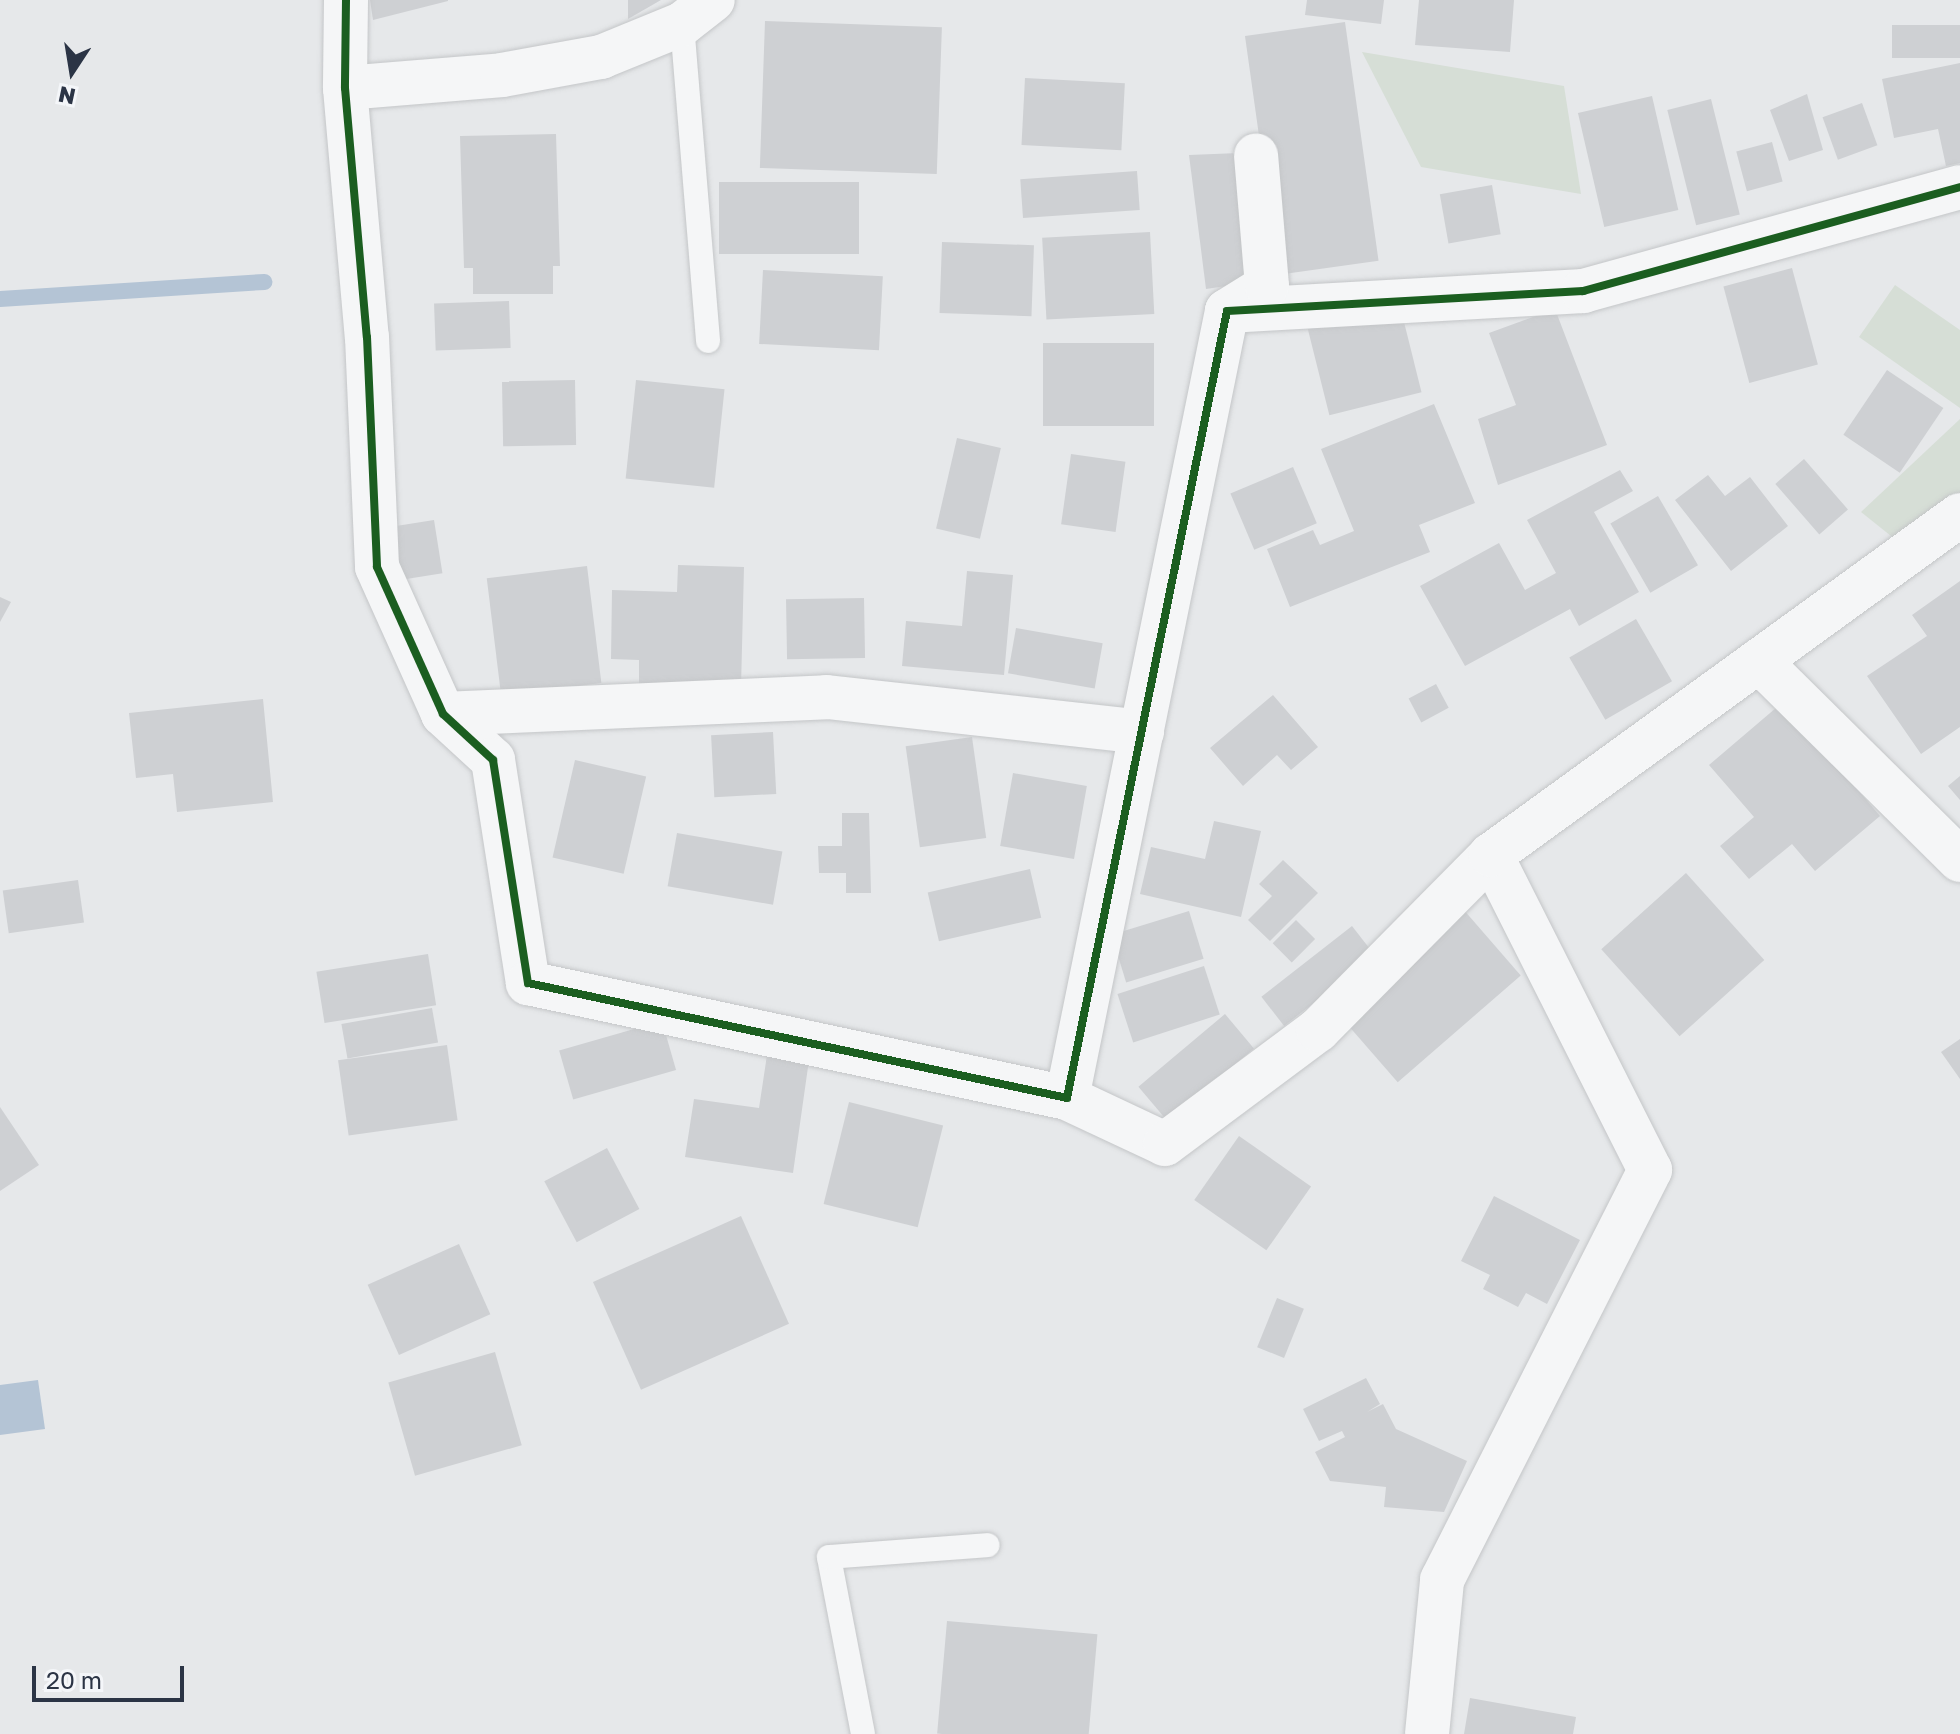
<!DOCTYPE html>
<style>
body{margin:0}
#map{position:relative;width:1960px;height:1734px;overflow:hidden;background:#e6e8ea;font-family:"Golos Text",sans-serif}
div>[style]{position:absolute}
.green>*{inset:0;background:#d6ded6}
.water>*{inset:0;background:#b4c4d5}
.stream>*{height:16px;margin:-8px;padding:0 8px;transform-origin:8px;border-radius:8px;background:#b4c4d5}
.building>*{inset:0;background:#ced0d3;transform-origin:0 0}
.roads{filter:drop-shadow(0 0 2px #c4c6c8) drop-shadow(0 0 2px #c4c6c8)}
.lane>*{height:24px;margin:-12px;padding:0 12px;transform-origin:12px;border-radius:12px;background:#f5f6f7}
.street>*{height:44px;margin:-22px;padding:0 22px;transform-origin:22px;border-radius:22px;background:#f5f6f7}
.cycleway>*{height:8px;margin:-4px;padding:0 4px;transform-origin:4px;border-radius:4px;background:#1b5e20}
span{translate:-50% -50%;white-space:nowrap;text-align:center;line-height:1.15;-webkit-text-stroke:8px #f4f6f9;paint-order:stroke}
.north{position:absolute;left:32px;top:32px;width:80px;height:80px;-webkit-text-stroke:6px #f4f6f9;paint-order:stroke;rotate:192deg;font-size:22px;font-weight:700;line-height:32px;text-align:center;color:#2b3445}
.north::after{content:'';display:block;margin:auto;width:28px;height:36px;background:#2b3445;clip-path:polygon(50% 0,100% 100%,50% 72%,0 100%)}
.scale{position:absolute;left:32px;top:1666px;width:152px;height:36px;box-sizing:border-box;border:4px solid #2b3445;border-top:0;padding-left:10px;font-size:24px;line-height:28px;white-space:nowrap;color:#2b3445;-webkit-text-stroke:6px #f4f6f9;paint-order:stroke}
</style>
<div id="map">
<div class="green">
<i style="clip-path:polygon(1362px 52px,1564px 86px,1581px 194px,1421px 167px)"></i>
<i style="clip-path:polygon(1895px 285px,1960px 330px,1960px 408px,1859px 337px)"></i>
<i style="clip-path:polygon(1960px 419px,1960px 501px,1901px 544px,1861px 512px)"></i>
</div>
<div class="water">
<i style="clip-path:polygon(38px 1380px,45px 1429px,0 1435px,0 1385px)"></i>
</div>
<div class="stream">
<i style="left:0;top:299px;width:265px;rotate:-3.7deg"></i>
</div>
<div class="building">
<i style="clip-path:polygon(370px 0,448px 0,448px 1px,373px 20px)"></i>
<i style="clip-path:polygon(628px 0,661px 0,628px 19px)"></i>
<i style="clip-path:polygon(1307px 0,1384px 0,1381px 24px,1305px 15px)"></i>
<i style="clip-path:polygon(1419px 0,1514px 0,1510px 52px,1415px 45px)"></i>
<i style="left:765px;top:21px;width:177px;height:147px;rotate:2deg"></i>
<i style="left:1345px;top:22px;width:241px;height:101px;rotate:82deg"></i>
<i style="left:1960px;top:25px;width:33px;height:68px;rotate:90deg"></i>
<i style="clip-path:polygon(1960px 63px,1960px 163px,1946px 166px,1938px 129px,1894px 138px,1882px 79px)"></i>
<i style="left:1025px;top:78px;width:100px;height:67px;rotate:3deg"></i>
<i style="clip-path:polygon(1807px 94px,1823px 150px,1789px 161px,1770px 110px)"></i>
<i style="left:1652px;top:96px;width:117px;height:76px;rotate:77deg"></i>
<i style="left:1711px;top:99px;width:119px;height:45px;rotate:76deg"></i>
<i style="left:1862px;top:103px;width:45px;height:42px;rotate:70deg"></i>
<i style="clip-path:polygon(556px 134px,560px 266px,553px 266px,553px 294px,473px 294px,473px 268px,464px 268px,460px 136px)"></i>
<i style="left:1772px;top:142px;width:41px;height:37px;rotate:75deg"></i>
<i style="clip-path:polygon(1239px 153px,1247px 283px,1206px 289px,1189px 155px)"></i>
<i style="left:1137px;top:171px;width:39px;height:117px;rotate:86deg"></i>
<i style="left:719px;top:182px;width:140px;height:72px"></i>
<i style="left:1492px;top:185px;width:50px;height:53px;rotate:80deg"></i>
<i style="left:1150px;top:232px;width:82px;height:108px;rotate:87deg"></i>
<i style="left:942px;top:242px;width:92px;height:71px;rotate:2deg"></i>
<i style="left:1792px;top:268px;width:100px;height:71px;rotate:75deg"></i>
<i style="left:763px;top:270px;width:120px;height:74px;rotate:3deg"></i>
<i style="left:509px;top:301px;width:47px;height:75px;rotate:88deg"></i>
<i style="left:1400px;top:306px;width:89px;height:95px;rotate:76deg"></i>
<i style="clip-path:polygon(1555px 309px,1607px 445px,1498px 485px,1478px 419px,1516px 405px,1489px 333px)"></i>
<i style="left:1043px;top:343px;width:111px;height:83px"></i>
<i style="left:1887px;top:370px;width:68px;height:78px;rotate:34deg"></i>
<i style="left:575px;top:380px;width:65px;height:73px;rotate:89deg"></i>
<i style="left:636px;top:380px;width:89px;height:99px;rotate:6deg"></i>
<i style="clip-path:polygon(1434px 404px,1475px 503px,1419px 525px,1430px 552px,1290px 607px,1267px 549px,1313px 530px,1320px 545px,1354px 531px,1321px 449px)"></i>
<i style="left:957px;top:438px;width:45px;height:93px;rotate:13deg"></i>
<i style="left:1071px;top:454px;width:55px;height:71px;rotate:8deg"></i>
<i style="left:1804px;top:459px;width:67px;height:38px;rotate:49deg"></i>
<i style="left:1293px;top:467px;width:61px;height:68px;rotate:67deg"></i>
<i style="clip-path:polygon(1620px 470px,1633px 491px,1594px 512px,1639px 592px,1579px 626px,1570px 609px,1465px 666px,1420px 586px,1499px 543px,1525px 590px,1556px 573px,1527px 520px)"></i>
<i style="clip-path:polygon(1708px 475px,1725px 496px,1750px 477px,1788px 526px,1731px 571px,1675px 500px)"></i>
<i style="left:1658px;top:496px;width:80px;height:55px;rotate:60deg"></i>
<i style="left:434px;top:520px;width:54px;height:43px;rotate:81deg"></i>
<i style="clip-path:polygon(678px 565px,744px 567px,741px 687px,639px 684px,639px 660px,611px 659px,612px 590px,677px 592px)"></i>
<i style="left:587px;top:566px;width:118px;height:101px;rotate:83deg"></i>
<i style="clip-path:polygon(967px 571px,1013px 575px,1004px 675px,902px 666px,906px 621px,962px 626px)"></i>
<i style="clip-path:polygon(1960px 581px,1960px 727px,1921px 754px,1867px 676px,1927px 636px,1912px 615px)"></i>
<i style="clip-path:polygon(0 597px,11px 602px,0 622px)"></i>
<i style="left:864px;top:598px;width:60px;height:78px;rotate:89deg"></i>
<i style="left:1636px;top:619px;width:72px;height:77px;rotate:60deg"></i>
<i style="left:1016px;top:628px;width:88px;height:46px;rotate:10deg"></i>
<i style="left:1436px;top:684px;width:27px;height:31px;rotate:62deg"></i>
<i style="clip-path:polygon(1273px 695px,1318px 747px,1291px 770px,1277px 755px,1243px 786px,1210px 748px)"></i>
<i style="clip-path:polygon(263px 699px,273px 802px,177px 812px,173px 774px,136px 778px,129px 713px)"></i>
<i style="clip-path:polygon(1783px 702px,1880px 816px,1815px 871px,1792px 844px,1749px 879px,1720px 846px,1754px 817px,1709px 765px)"></i>
<i style="left:773px;top:732px;width:62px;height:62px;rotate:87deg"></i>
<i style="left:972px;top:737px;width:102px;height:67px;rotate:82deg"></i>
<i style="left:575px;top:760px;width:73px;height:100px;rotate:13deg"></i>
<i style="left:1013px;top:773px;width:75px;height:74px;rotate:10deg"></i>
<i style="clip-path:polygon(1960px 776px,1960px 800px,1948px 786px)"></i>
<i style="clip-path:polygon(842px 813px,869px 813px,871px 893px,846px 893px,846px 873px,819px 873px,818px 846px,842px 846px)"></i>
<i style="clip-path:polygon(1214px 821px,1261px 831px,1241px 917px,1140px 894px,1151px 847px,1205px 859px)"></i>
<i style="left:677px;top:833px;width:107px;height:54px;rotate:10deg"></i>
<i style="clip-path:polygon(1283px 860px,1318px 893px,1270px 941px,1248px 920px,1272px 896px,1259px 884px)"></i>
<i style="left:1030px;top:869px;width:50px;height:105px;rotate:77deg"></i>
<i style="left:1686px;top:873px;width:117px;height:114px;rotate:48deg"></i>
<i style="left:78px;top:880px;width:43px;height:76px;rotate:82deg"></i>
<i style="left:1463px;top:909px;width:88px;height:163px;rotate:49deg"></i>
<i style="left:1189px;top:911px;width:50px;height:81px;rotate:73deg"></i>
<i style="left:1296px;top:920px;width:27px;height:33px;rotate:45deg"></i>
<i style="left:1352px;top:926px;width:37px;height:115px;rotate:52deg"></i>
<i style="left:428px;top:954px;width:52px;height:113px;rotate:81deg"></i>
<i style="left:1204px;top:966px;width:51px;height:91px;rotate:72deg"></i>
<i style="left:432px;top:1008px;width:35px;height:92px;rotate:80deg"></i>
<i style="left:1225px;top:1014px;width:45px;height:113px;rotate:50deg"></i>
<i style="left:662px;top:1021px;width:51px;height:107px;rotate:74deg"></i>
<i style="clip-path:polygon(1960px 1039px,1960px 1079px,1941px 1052px)"></i>
<i style="left:447px;top:1045px;width:76px;height:110px;rotate:82deg"></i>
<i style="clip-path:polygon(767px 1055px,809px 1060px,793px 1173px,685px 1157px,694px 1099px,759px 1108px)"></i>
<i style="left:849px;top:1102px;width:97px;height:105px;rotate:14deg"></i>
<i style="clip-path:polygon(0 1107px,39px 1165px,0 1191px)"></i>
<i style="left:1239px;top:1136px;width:88px;height:78px;rotate:35deg"></i>
<i style="left:607px;top:1148px;width:69px;height:71px;rotate:62deg"></i>
<i style="clip-path:polygon(1494px 1196px,1580px 1240px,1547px 1304px,1526px 1293px,1518px 1307px,1483px 1289px,1490px 1275px,1461px 1261px)"></i>
<i style="left:741px;top:1216px;width:118px;height:162px;rotate:66deg"></i>
<i style="left:459px;top:1244px;width:77px;height:100px;rotate:66deg"></i>
<i style="left:1277px;top:1298px;width:29px;height:53px;rotate:22deg"></i>
<i style="left:495px;top:1352px;width:97px;height:111px;rotate:74deg"></i>
<i style="clip-path:polygon(1366px 1378px,1380px 1404px,1367px 1412px,1383px 1404px,1396px 1429px,1467px 1461px,1444px 1512px,1384px 1507px,1386px 1487px,1330px 1481px,1315px 1452px,1345px 1437px,1342px 1431px,1319px 1441px,1303px 1409px)"></i>
<i style="left:947px;top:1621px;width:151px;height:113px;rotate:5deg"></i>
<i style="clip-path:polygon(1470px 1698px,1576px 1717px,1573px 1734px,1464px 1734px)"></i>
</div>
<div class="roads">
<div class="lane">
<i style="left:682px;top:24px;width:318px;rotate:85.3deg"></i>
<i style="left:863px;top:1734px;width:180px;rotate:-100.9deg"></i>
<i style="left:829px;top:1557px;width:159px;rotate:-4.3deg"></i>
</div>
<div class="street">
<i style="left:346px;top:0;width:88px;rotate:90.7deg"></i>
<i style="left:345px;top:88px;width:250px;rotate:85deg"></i>
<i style="left:367px;top:337px;width:230px;rotate:87.5deg"></i>
<i style="left:377px;top:567px;width:161px;rotate:65.8deg"></i>
<i style="left:443px;top:714px;width:68px;rotate:42.6deg"></i>
<i style="left:493px;top:760px;width:226px;rotate:81.1deg"></i>
<i style="left:528px;top:983px;width:551px;rotate:12.04deg"></i>
<i style="left:1067px;top:1098px;width:803px;rotate:-78.51deg"></i>
<i style="left:1227px;top:311px;width:357px;rotate:-3.2deg"></i>
<i style="left:1583px;top:291px;width:391px;rotate:-15.4deg"></i>
<i style="left:345px;top:88px;width:158px;rotate:-4.7deg"></i>
<i style="left:502px;top:75px;width:101px;rotate:-10.3deg"></i>
<i style="left:601px;top:57px;width:87px;rotate:-22.2deg"></i>
<i style="left:682px;top:24px;width:39px;rotate:-38deg"></i>
<i style="left:1227px;top:311px;width:47px;rotate:-32deg"></i>
<i style="left:1267px;top:286px;width:131px;rotate:-94.8deg"></i>
<i style="left:1759px;top:661px;width:283px;rotate:44.7deg"></i>
<i style="left:443px;top:714px;width:384px;rotate:-2.5deg"></i>
<i style="left:827px;top:697px;width:317px;rotate:6.3deg"></i>
<i style="left:1067px;top:1098px;width:108px;rotate:25.1deg"></i>
<i style="left:1165px;top:1144px;width:191px;rotate:-36.7deg"></i>
<i style="left:1318px;top:1030px;width:246px;rotate:-45.3deg"></i>
<i style="left:1427px;top:1734px;width:155px;rotate:-84.4deg"></i>
<i style="left:1442px;top:1580px;width:460px;rotate:-63.1deg"></i>
<i style="left:1650px;top:1170px;width:353px;rotate:-116.8deg"></i>
<i style="left:1491px;top:855px;width:579px;rotate:-35.94deg"></i>
</div>
</div>
<div class="cycleway">
<i style="left:346px;top:0;width:88px;rotate:90.7deg"></i>
<i style="left:345px;top:88px;width:250px;rotate:85deg"></i>
<i style="left:367px;top:337px;width:230px;rotate:87.5deg"></i>
<i style="left:377px;top:567px;width:161px;rotate:65.8deg"></i>
<i style="left:443px;top:714px;width:68px;rotate:42.6deg"></i>
<i style="left:493px;top:760px;width:226px;rotate:81.1deg"></i>
<i style="left:528px;top:983px;width:551px;rotate:12.04deg"></i>
<i style="left:1067px;top:1098px;width:803px;rotate:-78.51deg"></i>
<i style="left:1227px;top:311px;width:357px;rotate:-3.2deg"></i>
<i style="left:1583px;top:291px;width:391px;rotate:-15.4deg"></i>
</div>
<div class="north">N</div>
<div class="scale">20 m</div>
</div>
